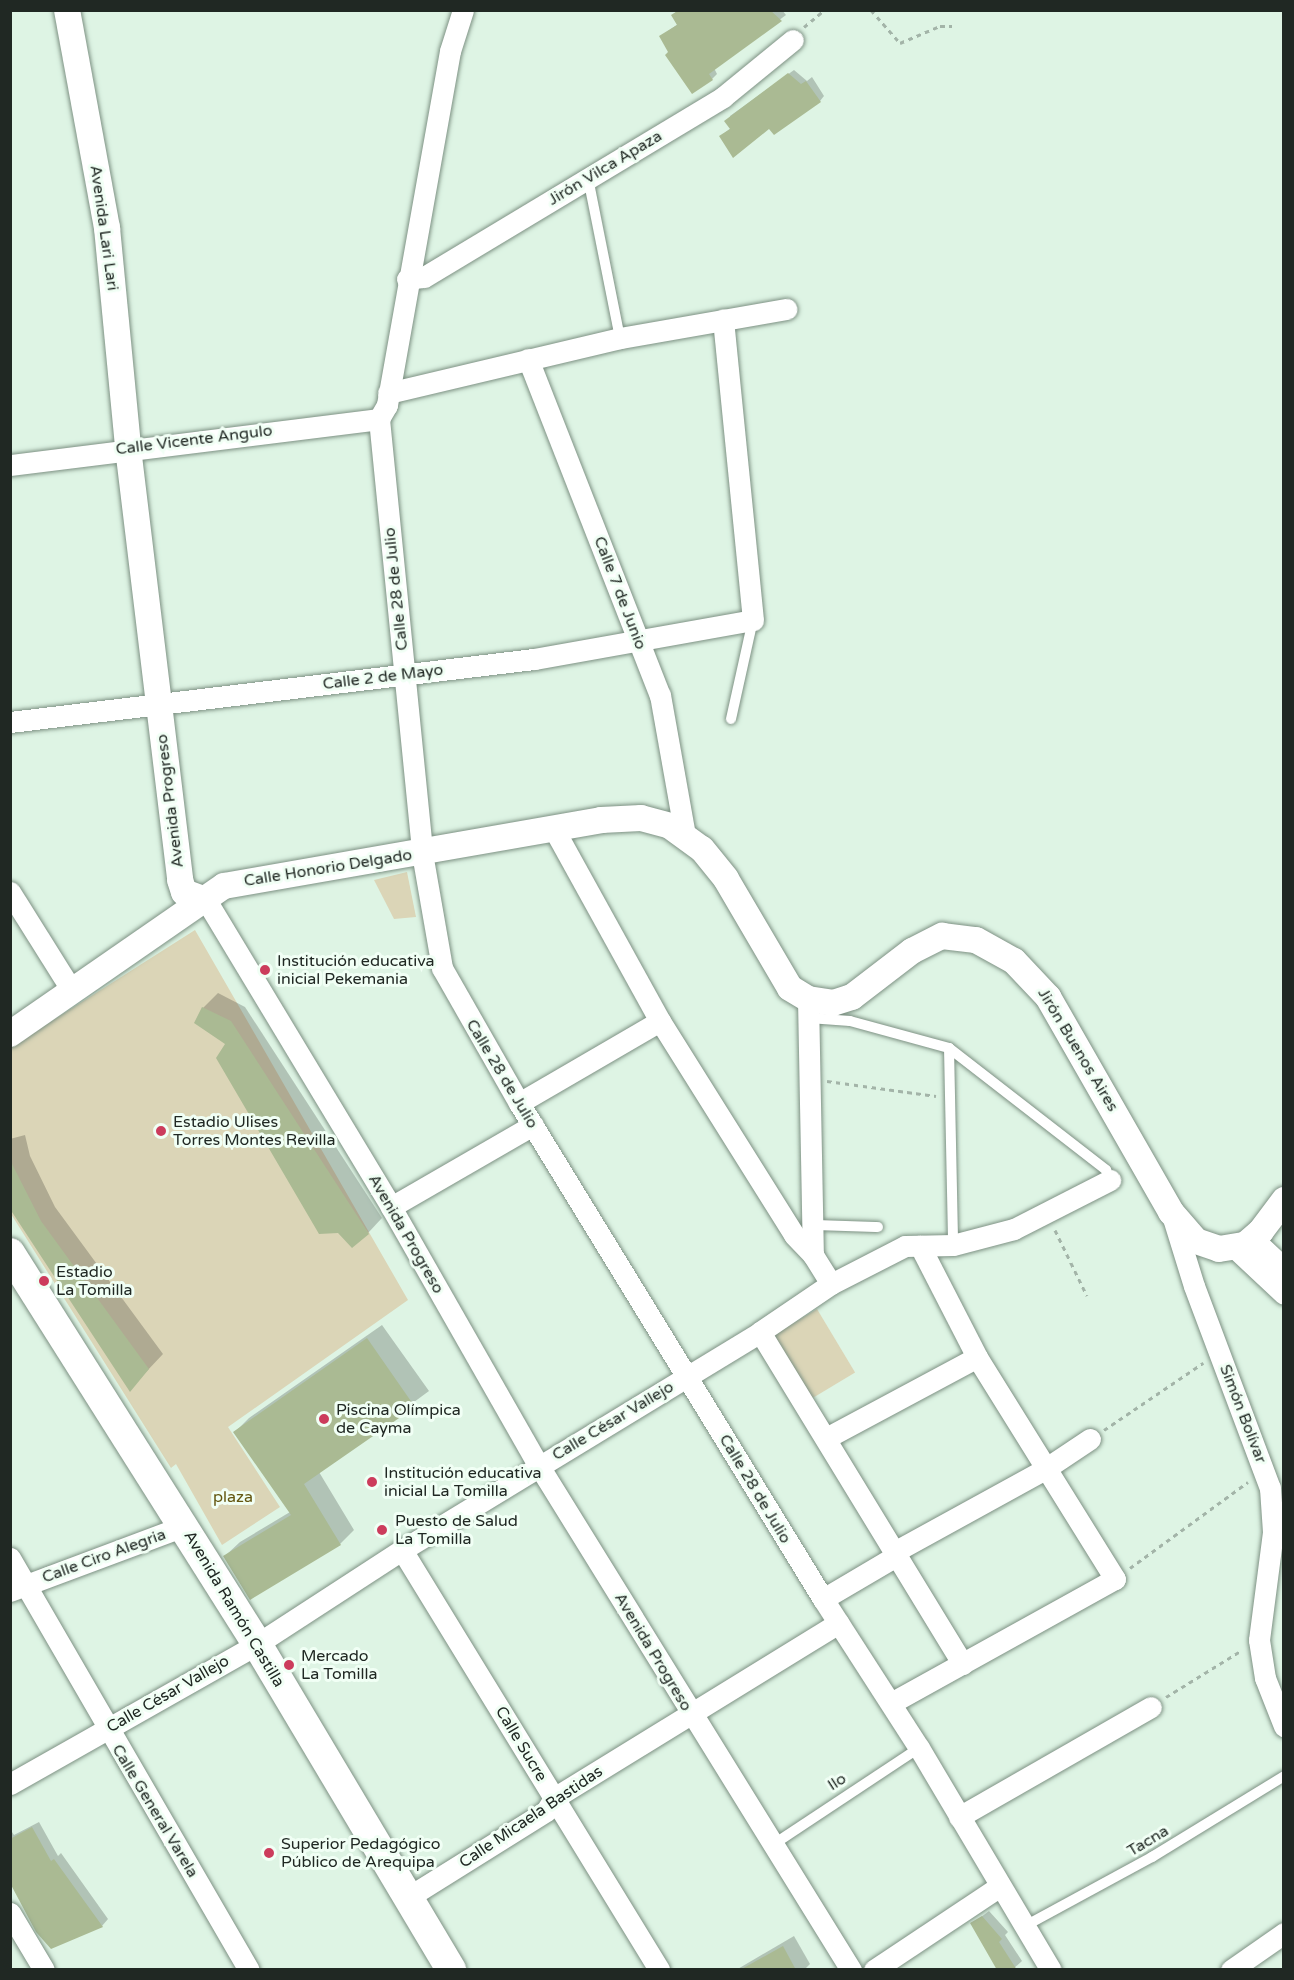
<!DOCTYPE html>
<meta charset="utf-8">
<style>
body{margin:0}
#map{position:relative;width:1294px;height:1980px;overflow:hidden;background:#def4e4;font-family:"Varela Round",sans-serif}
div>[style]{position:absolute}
.green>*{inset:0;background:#dbd5b7;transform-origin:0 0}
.shadow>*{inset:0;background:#0003}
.building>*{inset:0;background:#aaba93}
.path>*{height:3px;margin-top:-1.5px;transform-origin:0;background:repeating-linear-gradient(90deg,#a3b4a8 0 4.5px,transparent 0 9px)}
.roads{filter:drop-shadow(0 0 2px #7d9183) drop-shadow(0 0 2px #7d9183)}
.service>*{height:10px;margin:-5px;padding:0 5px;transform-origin:5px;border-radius:5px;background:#fff}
.minor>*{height:21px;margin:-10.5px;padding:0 10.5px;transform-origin:10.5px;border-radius:10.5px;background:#fff}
.tertiary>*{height:26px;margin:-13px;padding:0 13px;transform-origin:13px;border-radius:13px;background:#fff}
.secondary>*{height:30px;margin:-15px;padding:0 15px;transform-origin:15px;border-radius:15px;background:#fff}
.dots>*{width:16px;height:16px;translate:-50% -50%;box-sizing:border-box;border:3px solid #f1fff5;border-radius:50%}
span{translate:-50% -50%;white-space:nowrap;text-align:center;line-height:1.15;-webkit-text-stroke:6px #f1fff5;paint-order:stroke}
.street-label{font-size:16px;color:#202823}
.poi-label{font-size:16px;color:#202823}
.left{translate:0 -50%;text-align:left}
.park-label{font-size:16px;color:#63560f}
.frame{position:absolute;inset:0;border:12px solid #202823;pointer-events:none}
</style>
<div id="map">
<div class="green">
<i style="clip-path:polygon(407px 872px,416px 917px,394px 919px,374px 880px)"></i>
<i style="clip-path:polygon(195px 930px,408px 1300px,228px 1427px,280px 1507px,222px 1545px,176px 1464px,171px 1468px,11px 1214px,11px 1047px)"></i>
<i style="left:817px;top:1309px;width:74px;height:50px;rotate:59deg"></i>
</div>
<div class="shadow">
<i style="clip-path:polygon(678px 10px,782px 10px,786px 15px,714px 68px,717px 74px,712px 79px,670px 52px,661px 36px,678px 24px,673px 15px)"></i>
<i style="clip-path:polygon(794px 70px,807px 81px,812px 77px,824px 96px,820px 101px,769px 126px,721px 136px,731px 128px,730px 116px)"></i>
<i style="clip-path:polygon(218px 993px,245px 1007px,382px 1218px,368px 1233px,203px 1008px)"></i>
<i style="clip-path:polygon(25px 1135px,30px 1156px,55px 1207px,163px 1354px,130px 1389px,10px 1206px,10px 1139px)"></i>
<i style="clip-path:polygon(382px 1325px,429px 1391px,319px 1472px,354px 1530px,340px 1544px,225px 1556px,240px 1542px,290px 1512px,235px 1432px,249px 1418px)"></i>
<i style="clip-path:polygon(39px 1822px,58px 1856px,61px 1853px,108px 1919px,102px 1926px,10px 1882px,10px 1829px,14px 1835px)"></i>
<i style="clip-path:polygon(989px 1911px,1008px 1932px,1005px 1935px,1022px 1961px,1012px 1970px,972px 1924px)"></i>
<i style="clip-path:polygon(794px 1936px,810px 1964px,804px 1970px,736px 1970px)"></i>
</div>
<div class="building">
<i style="clip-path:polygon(679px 10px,770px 10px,782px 21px,709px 74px,713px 80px,692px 94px,665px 55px,668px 52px,659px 36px,677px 25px,671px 15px)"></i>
<i style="clip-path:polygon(788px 73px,801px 84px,806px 81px,821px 102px,774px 135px,769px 129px,733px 158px,719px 136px,730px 129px,724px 121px)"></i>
<i style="clip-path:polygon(202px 1007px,231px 1021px,369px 1234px,352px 1248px,338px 1233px,319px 1234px,216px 1058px,225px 1044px,194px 1023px)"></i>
<i style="clip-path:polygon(10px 1160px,41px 1221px,149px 1369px,130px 1392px,10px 1209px)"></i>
<i style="clip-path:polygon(367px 1338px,415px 1407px,304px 1484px,341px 1545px,250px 1600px,223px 1556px,291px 1515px,233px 1432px)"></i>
<i style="clip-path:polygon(32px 1827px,51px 1861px,54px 1859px,103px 1927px,51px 1949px,36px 1932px,10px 1883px,10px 1839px)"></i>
<i style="clip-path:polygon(982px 1916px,1002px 1939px,999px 1942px,1017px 1970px,997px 1970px,970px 1923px)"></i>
<i style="clip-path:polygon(783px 1946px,796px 1970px,740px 1970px)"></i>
</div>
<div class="path">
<i style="left:871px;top:10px;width:44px;rotate:48.7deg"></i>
<i style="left:900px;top:43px;width:43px;rotate:-23deg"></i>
<i style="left:940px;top:26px;width:12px"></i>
<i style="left:804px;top:27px;width:26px;rotate:-40deg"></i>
<i style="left:827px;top:1081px;width:110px;rotate:7.8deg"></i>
<i style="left:1055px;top:1230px;width:73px;rotate:64.1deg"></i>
<i style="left:1104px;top:1430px;width:120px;rotate:-34.1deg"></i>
<i style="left:1130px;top:1568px;width:146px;rotate:-36.1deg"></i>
<i style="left:1166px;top:1697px;width:89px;rotate:-31.7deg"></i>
</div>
<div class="roads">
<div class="service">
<i style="left:588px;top:178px;width:163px;rotate:78.7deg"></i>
<i style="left:731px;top:719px;width:101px;rotate:-77.5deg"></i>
<i style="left:809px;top:1018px;width:41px;rotate:4.2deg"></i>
<i style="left:850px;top:1021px;width:103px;rotate:15.3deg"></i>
<i style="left:949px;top:1048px;width:199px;rotate:37.8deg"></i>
<i style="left:1106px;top:1170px;width:11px;rotate:68deg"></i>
<i style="left:949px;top:1048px;width:197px;rotate:88.8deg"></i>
<i style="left:813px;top:1225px;width:65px;rotate:1.8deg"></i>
<i style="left:774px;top:1844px;width:174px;rotate:-33.5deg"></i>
<i style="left:1025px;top:1926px;width:145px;rotate:-28.5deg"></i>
<i style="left:1152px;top:1857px;width:155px;rotate:-31.5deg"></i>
</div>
<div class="minor">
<i style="left:463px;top:10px;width:43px;rotate:107.6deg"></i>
<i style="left:450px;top:51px;width:360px;rotate:100.1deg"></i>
<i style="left:387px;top:405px;width:16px;rotate:120deg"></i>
<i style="left:379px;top:419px;width:436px;rotate:84.3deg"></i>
<i style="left:422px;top:853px;width:117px;rotate:80.1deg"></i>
<i style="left:442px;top:968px;width:155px;rotate:60.3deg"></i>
<i style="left:519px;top:1103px;width:582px;rotate:58.5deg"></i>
<i style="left:823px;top:1599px;width:177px;rotate:57.2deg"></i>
<i style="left:919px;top:1748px;width:258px;rotate:59.3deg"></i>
<i style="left:407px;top:279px;width:17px;rotate:-7deg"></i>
<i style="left:424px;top:277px;width:349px;rotate:-31deg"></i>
<i style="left:723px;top:97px;width:90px;rotate:-39.2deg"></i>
<i style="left:528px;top:359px;width:361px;rotate:68.6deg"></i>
<i style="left:660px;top:695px;width:142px;rotate:79.9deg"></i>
<i style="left:388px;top:393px;width:238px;rotate:-13.3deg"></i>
<i style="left:620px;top:338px;width:169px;rotate:-9.9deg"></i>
<i style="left:10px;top:465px;width:372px;rotate:-7.1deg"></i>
<i style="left:10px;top:722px;width:528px;rotate:-6.86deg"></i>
<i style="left:534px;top:659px;width:222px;rotate:-10.1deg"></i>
<i style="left:753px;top:620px;width:302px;rotate:-95.7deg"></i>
<i style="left:555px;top:831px;width:217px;rotate:61.1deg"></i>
<i style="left:660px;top:1021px;width:252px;rotate:57.9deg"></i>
<i style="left:794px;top:1235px;width:28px;rotate:46deg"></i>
<i style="left:813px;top:1255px;width:34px;rotate:58deg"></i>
<i style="left:10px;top:892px;width:117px;rotate:57.9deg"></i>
<i style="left:206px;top:900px;width:358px;rotate:58.9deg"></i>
<i style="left:391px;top:1207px;width:298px;rotate:60.3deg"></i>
<i style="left:539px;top:1466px;width:593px;rotate:58.24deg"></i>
<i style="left:808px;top:999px;width:256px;rotate:88.9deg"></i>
<i style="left:519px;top:1103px;width:163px;rotate:-30.2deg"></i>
<i style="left:391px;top:1207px;width:164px;rotate:-30deg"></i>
<i style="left:1172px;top:1215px;width:74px;rotate:72.8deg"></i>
<i style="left:1194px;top:1286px;width:216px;rotate:69.4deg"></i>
<i style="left:1270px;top:1488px;width:44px;rotate:86.1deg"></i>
<i style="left:1273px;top:1532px;width:109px;rotate:97.4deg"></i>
<i style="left:1259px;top:1640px;width:38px;rotate:81deg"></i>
<i style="left:1265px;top:1678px;width:52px;rotate:68.4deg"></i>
<i style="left:1253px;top:1239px;width:42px;rotate:43.1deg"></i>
<i style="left:1235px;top:1248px;width:67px;rotate:43.2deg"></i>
<i style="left:760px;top:1332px;width:389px;rotate:58.6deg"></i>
<i style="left:828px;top:1437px;width:169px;rotate:-28.2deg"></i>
<i style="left:402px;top:1550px;width:492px;rotate:58.5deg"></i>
<i style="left:10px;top:1558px;width:476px;rotate:59.9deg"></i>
<i style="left:10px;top:1591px;width:186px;rotate:-20.5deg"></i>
<i style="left:823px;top:1599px;width:79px;rotate:-30.5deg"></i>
<i style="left:891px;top:1559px;width:9px;rotate:-58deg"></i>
<i style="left:896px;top:1551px;width:170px;rotate:-28.8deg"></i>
<i style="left:1045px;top:1469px;width:54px;rotate:-33.7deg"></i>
<i style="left:891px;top:1703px;width:256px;rotate:-29deg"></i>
<i style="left:1115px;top:1579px;width:261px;rotate:-121.9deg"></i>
<i style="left:977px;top:1357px;width:125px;rotate:-117.2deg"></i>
<i style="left:10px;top:1784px;width:284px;rotate:-29.5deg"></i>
<i style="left:257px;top:1644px;width:173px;rotate:-33deg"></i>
<i style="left:402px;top:1550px;width:419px;rotate:-31.3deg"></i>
<i style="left:760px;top:1332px;width:86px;rotate:-34.1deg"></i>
<i style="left:831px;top:1284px;width:83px;rotate:-27.2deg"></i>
<i style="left:905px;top:1246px;width:48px;rotate:-1.2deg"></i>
<i style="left:953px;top:1245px;width:63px;rotate:-14.7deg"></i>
<i style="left:1014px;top:1229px;width:108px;rotate:-27deg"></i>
<i style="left:959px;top:1817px;width:221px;rotate:-29.8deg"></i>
<i style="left:407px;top:1898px;width:164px;rotate:-32deg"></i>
<i style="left:546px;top:1811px;width:15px;rotate:-58deg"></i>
<i style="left:554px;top:1798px;width:334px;rotate:-31.6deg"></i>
<i style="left:10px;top:1913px;width:66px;rotate:59.2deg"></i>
<i style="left:874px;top:1970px;width:151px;rotate:-33.7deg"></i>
<i style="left:1231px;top:1970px;width:65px;rotate:-34.9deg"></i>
</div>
<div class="tertiary">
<i style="left:67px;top:10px;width:222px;rotate:79.6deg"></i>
<i style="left:107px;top:228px;width:221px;rotate:84.5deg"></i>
<i style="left:128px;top:448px;width:435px;rotate:83.1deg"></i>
<i style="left:180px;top:880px;width:13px;rotate:72deg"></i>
<i style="left:184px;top:892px;width:23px;rotate:20deg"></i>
<i style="left:10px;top:1034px;width:260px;rotate:-34.7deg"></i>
<i style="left:224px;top:886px;width:383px;rotate:-9.9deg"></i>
<i style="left:601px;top:820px;width:40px;rotate:-2.9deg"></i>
<i style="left:641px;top:818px;width:30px;rotate:15deg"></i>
<i style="left:670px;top:826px;width:39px;rotate:36deg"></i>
<i style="left:702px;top:849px;width:38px;rotate:51deg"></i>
<i style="left:726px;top:879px;width:126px;rotate:59.6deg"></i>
<i style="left:790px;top:988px;width:21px;rotate:31deg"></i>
<i style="left:808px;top:999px;width:25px;rotate:9deg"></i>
<i style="left:833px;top:1003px;width:20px;rotate:-18deg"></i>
<i style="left:852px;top:997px;width:76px;rotate:-37.5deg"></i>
<i style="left:912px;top:951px;width:34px;rotate:-27deg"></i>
<i style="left:942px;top:936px;width:34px;rotate:7deg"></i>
<i style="left:976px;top:940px;width:43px;rotate:28.9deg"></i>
<i style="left:1014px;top:961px;width:50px;rotate:46.6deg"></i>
<i style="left:1048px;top:997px;width:248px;rotate:60.2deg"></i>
<i style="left:1171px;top:1212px;width:38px;rotate:49deg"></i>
<i style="left:1196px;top:1241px;width:24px;rotate:19deg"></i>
<i style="left:1219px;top:1249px;width:26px;rotate:-9deg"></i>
<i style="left:1245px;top:1245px;width:21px;rotate:-41deg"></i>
<i style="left:1261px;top:1231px;width:39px;rotate:-53deg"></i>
</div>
<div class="secondary">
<i style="left:10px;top:1253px;width:462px;rotate:57.7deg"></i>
<i style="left:257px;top:1644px;width:379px;rotate:59.2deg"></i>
</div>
</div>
<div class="dots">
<i style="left:265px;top:970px;background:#cc3c5c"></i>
<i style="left:161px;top:1131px;background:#cc3c5c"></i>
<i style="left:44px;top:1281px;background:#cc3c5c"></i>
<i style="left:324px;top:1419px;background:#cc3c5c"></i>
<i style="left:372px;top:1482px;background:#cc3c5c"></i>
<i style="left:382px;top:1530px;background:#cc3c5c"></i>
<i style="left:289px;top:1665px;background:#cc3c5c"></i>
<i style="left:269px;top:1853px;background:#cc3c5c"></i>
</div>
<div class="street-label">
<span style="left:605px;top:168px;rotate:-31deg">Jirón Vilca Apaza</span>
<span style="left:104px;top:228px;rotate:82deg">Avenida Lari Lari</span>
<span style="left:194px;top:440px;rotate:-7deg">Calle Vicente Angulo</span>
<span style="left:396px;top:589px;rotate:-96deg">Calle 28 de Julio</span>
<span style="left:620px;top:593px;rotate:69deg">Calle 7 de Junio</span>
<span style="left:383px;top:677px;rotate:-7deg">Calle 2 de Mayo</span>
<span style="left:170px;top:801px;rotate:-97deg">Avenida Progreso</span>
<span style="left:328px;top:868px;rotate:-9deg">Calle Honorio Delgado</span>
<span style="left:1078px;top:1050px;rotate:59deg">Jirón Buenos Aires</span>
<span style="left:502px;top:1074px;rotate:59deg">Calle 28 de Julio</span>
<span style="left:406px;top:1234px;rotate:60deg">Avenida Progreso</span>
<span style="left:1243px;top:1414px;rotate:69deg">Simón Bolívar</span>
<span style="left:613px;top:1421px;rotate:-31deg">Calle César Vallejo</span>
<span style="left:755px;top:1489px;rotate:59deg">Calle 28 de Julio</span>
<span style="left:104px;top:1556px;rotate:-20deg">Calle Ciro Alegria</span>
<span style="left:234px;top:1609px;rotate:59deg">Avenida Ramón Castilla</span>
<span style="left:653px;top:1652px;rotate:59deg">Avenida Progreso</span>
<span style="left:168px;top:1694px;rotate:-30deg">Calle César Vallejo</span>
<span style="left:521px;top:1744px;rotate:59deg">Calle Sucre</span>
<span style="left:837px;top:1782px;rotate:-33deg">Ilo</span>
<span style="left:155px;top:1811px;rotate:59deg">Calle General Varela</span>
<span style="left:531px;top:1817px;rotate:-34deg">Calle Micaela Bastidas</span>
<span style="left:1148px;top:1841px;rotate:-31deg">Tacna</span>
</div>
<div class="poi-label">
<span class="left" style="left:277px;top:970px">Institución educativa<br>inicial Pekemania</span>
<span class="left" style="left:173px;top:1131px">Estadio Ulises<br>Torres Montes Revilla</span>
<span class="left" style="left:56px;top:1281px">Estadio<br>La Tomilla</span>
<span class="left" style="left:336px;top:1419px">Piscina Olímpica<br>de Cayma</span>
<span class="left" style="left:384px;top:1482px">Institución educativa<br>inicial La Tomilla</span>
<span class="left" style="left:395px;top:1530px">Puesto de Salud<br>La Tomilla</span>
<span class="left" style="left:301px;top:1665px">Mercado<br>La Tomilla</span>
<span class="left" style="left:281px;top:1853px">Superior Pedagógico<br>Público de Arequipa</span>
</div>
<div class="park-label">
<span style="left:233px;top:1497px">plaza</span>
</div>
<div class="frame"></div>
</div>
